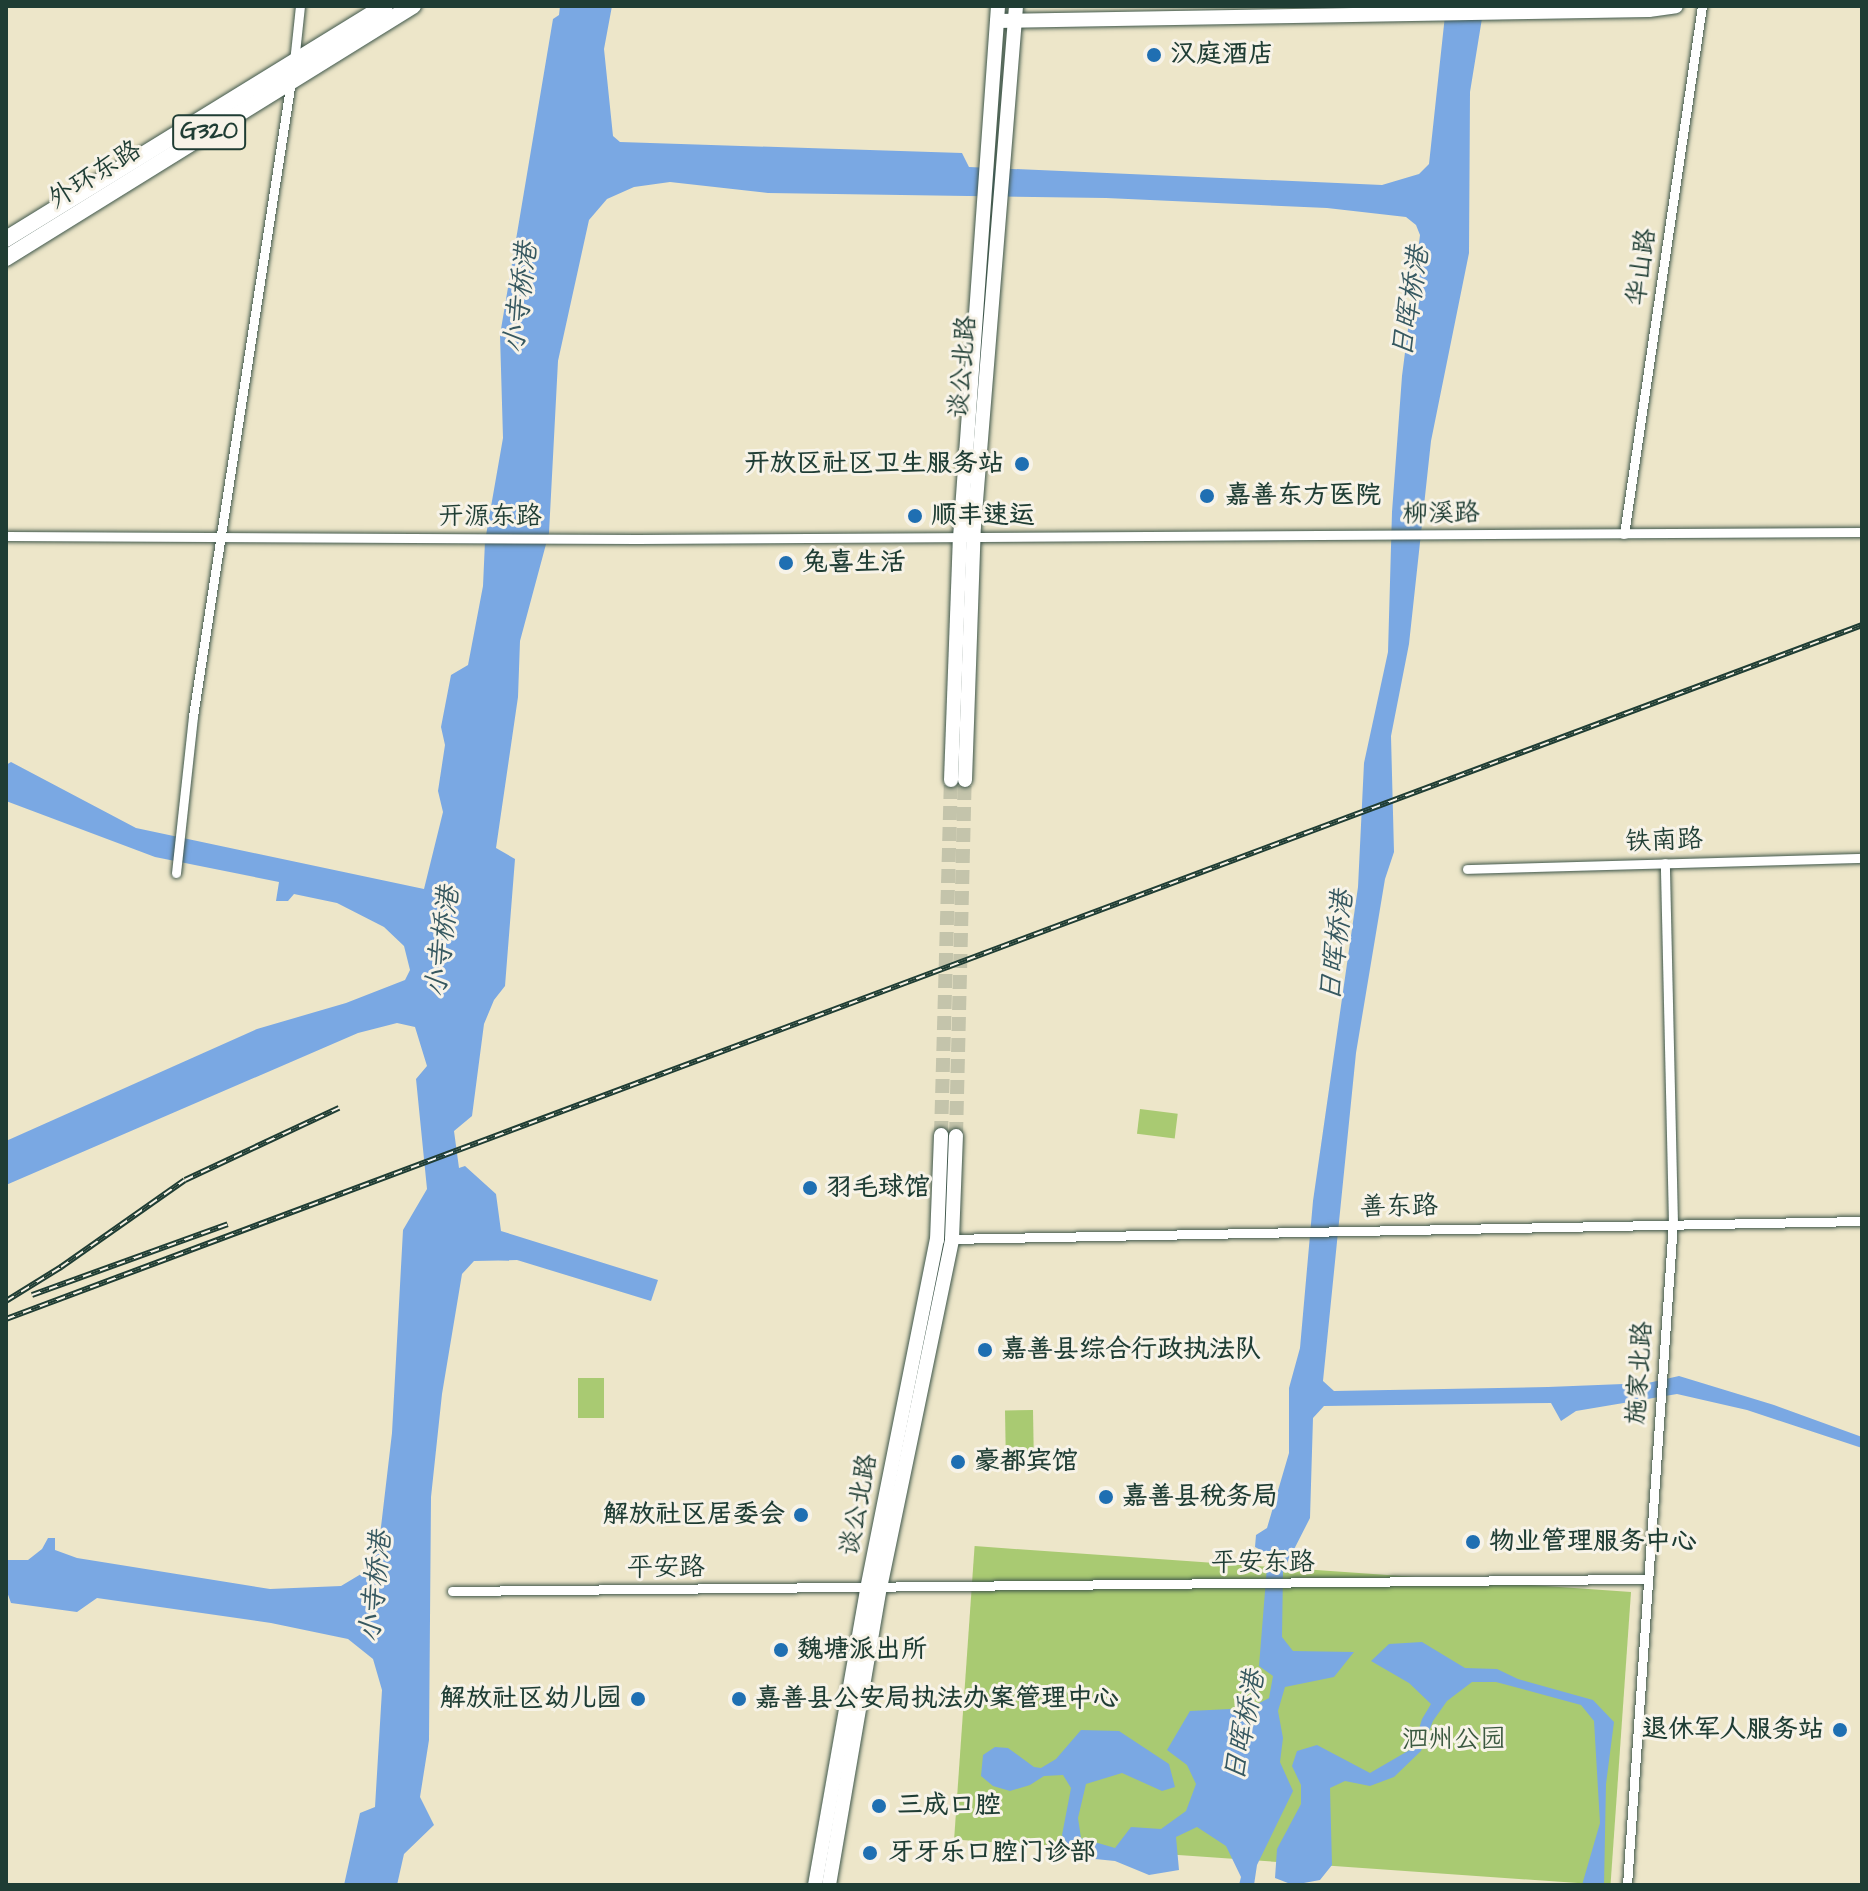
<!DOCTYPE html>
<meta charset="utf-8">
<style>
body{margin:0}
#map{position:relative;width:1868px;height:1891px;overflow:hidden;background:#ede6c9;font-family:"Architects Daughter","LXGW WenKai TC",sans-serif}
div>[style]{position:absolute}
.green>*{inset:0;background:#a9ca72;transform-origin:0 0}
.water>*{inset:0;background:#7aa8e3}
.primary-tunnel>*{height:14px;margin-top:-7px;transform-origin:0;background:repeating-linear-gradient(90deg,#c4c4ab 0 14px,transparent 0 21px)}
.roads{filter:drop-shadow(0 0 2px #3e564a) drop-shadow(0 0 2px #3e564a)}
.street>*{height:9px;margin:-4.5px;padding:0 4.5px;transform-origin:4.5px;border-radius:4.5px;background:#fff}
.secondary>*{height:14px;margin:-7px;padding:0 7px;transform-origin:7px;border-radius:7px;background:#fff}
.primary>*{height:14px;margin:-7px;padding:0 7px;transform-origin:7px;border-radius:7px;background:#fff}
.highway>*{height:16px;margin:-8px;padding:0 8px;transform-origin:8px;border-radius:8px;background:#fff}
.rail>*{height:6px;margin-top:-3px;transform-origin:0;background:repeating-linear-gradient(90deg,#f7f3e8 0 9px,#1f3d34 0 18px);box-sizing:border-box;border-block:2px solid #1f3d34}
.dots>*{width:22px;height:22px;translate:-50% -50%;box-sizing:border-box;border:4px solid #f7f3e8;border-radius:50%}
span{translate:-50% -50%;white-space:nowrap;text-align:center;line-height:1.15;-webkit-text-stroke:6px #f7f3e8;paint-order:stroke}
.shield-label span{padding:2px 6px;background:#f7f3e8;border:2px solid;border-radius:6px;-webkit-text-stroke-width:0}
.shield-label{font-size:24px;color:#1f3d34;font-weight:700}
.poi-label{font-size:26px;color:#1f3d34;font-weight:700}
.left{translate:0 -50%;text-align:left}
.right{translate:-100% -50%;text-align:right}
.street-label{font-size:26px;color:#1f3d34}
.park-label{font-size:26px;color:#3b5940}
.water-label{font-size:28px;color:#365860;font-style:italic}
.frame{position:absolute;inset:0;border:8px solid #1f3d34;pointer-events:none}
</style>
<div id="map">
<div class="green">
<i style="left:1140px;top:1109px;width:38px;height:25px;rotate:7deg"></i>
<i style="left:578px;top:1378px;width:26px;height:40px"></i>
<i style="left:1033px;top:1410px;width:45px;height:28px;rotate:89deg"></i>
<i style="left:1631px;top:1592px;width:294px;height:658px;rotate:94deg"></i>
</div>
<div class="water">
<i style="clip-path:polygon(560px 6px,612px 6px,604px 49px,613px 136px,620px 142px,962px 153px,969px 167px,1382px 185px,1419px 174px,1429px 164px,1446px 6px,1484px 6px,1470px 92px,1469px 253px,1431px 441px,1409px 644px,1391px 736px,1394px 852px,1385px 879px,1356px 1053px,1323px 1381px,1334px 1391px,1548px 1387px,1648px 1383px,1679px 1376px,1774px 1405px,1862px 1437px,1862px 1448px,1747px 1410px,1677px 1394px,1576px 1411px,1561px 1421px,1551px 1403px,1324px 1406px,1313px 1418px,1310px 1518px,1283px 1571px,1282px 1637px,1293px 1651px,1354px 1652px,1334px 1677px,1285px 1687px,1278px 1711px,1283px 1738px,1280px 1762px,1293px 1791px,1257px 1865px,1254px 1885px,1239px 1885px,1241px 1877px,1226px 1846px,1197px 1827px,1176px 1837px,1179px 1870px,1149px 1875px,1115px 1861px,1095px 1859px,1078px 1863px,1062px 1835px,1071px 1788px,1063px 1775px,1044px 1776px,1030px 1785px,1010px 1791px,993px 1786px,981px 1776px,983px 1755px,995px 1747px,1008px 1748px,1034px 1767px,1041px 1768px,1056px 1759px,1081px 1730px,1119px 1731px,1169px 1764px,1175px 1787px,1162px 1791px,1122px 1773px,1086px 1784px,1078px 1818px,1081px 1838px,1115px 1848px,1131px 1827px,1161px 1829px,1186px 1811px,1196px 1784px,1187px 1765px,1167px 1750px,1190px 1711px,1250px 1708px,1269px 1698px,1273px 1676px,1259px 1666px,1268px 1554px,1255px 1547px,1256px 1535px,1267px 1528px,1289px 1453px,1289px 1388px,1300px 1348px,1313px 1201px,1358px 887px,1364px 763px,1388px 652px,1392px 512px,1402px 376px,1420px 235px,1416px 225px,1406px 217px,1327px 208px,1106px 198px,768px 193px,670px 182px,634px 187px,607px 199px,589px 220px,558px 361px,549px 533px,520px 641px,518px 697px,496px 848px,515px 859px,505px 986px,494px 1000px,484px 1024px,472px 1116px,454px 1131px,459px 1168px,465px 1166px,496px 1194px,501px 1231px,658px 1280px,651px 1301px,517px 1260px,474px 1261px,462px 1274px,442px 1394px,431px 1497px,429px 1740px,420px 1797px,434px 1825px,404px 1854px,397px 1885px,344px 1885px,360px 1813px,375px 1807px,382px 1690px,373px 1659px,348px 1639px,271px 1623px,97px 1598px,77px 1612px,11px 1603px,6px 1589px,6px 1560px,28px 1560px,42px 1549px,48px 1538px,55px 1538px,55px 1550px,77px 1558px,270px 1589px,341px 1586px,366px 1571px,379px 1544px,392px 1433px,403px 1230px,427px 1189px,416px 1079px,427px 1066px,415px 1027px,397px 1023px,358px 1033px,6px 1185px,6px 1141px,257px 1029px,346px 1003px,405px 980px,410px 970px,404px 946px,384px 927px,337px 903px,294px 894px,288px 901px,276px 901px,279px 882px,155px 857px,6px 801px,6px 765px,11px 762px,136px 828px,424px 889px,443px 812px,438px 791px,445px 745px,441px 727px,451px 675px,468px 665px,483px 586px,485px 541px,503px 438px,500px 335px,553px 19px,559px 15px)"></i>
<i style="clip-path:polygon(1422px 1642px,1465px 1668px,1497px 1669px,1518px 1679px,1593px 1700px,1614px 1722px,1606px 1784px,1604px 1885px,1582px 1885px,1600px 1823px,1594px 1721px,1581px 1705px,1496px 1682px,1472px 1682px,1447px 1701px,1433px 1721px,1421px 1751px,1394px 1777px,1370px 1786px,1345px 1781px,1330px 1788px,1332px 1865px,1320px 1880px,1293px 1885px,1275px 1878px,1277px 1849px,1301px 1804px,1301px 1785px,1292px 1766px,1297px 1751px,1317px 1745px,1370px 1773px,1413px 1748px,1422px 1719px,1431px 1704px,1409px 1683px,1371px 1661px,1389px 1644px)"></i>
</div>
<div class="primary-tunnel">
<i style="left:941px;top:1135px;width:355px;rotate:-88.4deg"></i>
<i style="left:956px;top:1136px;width:356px;rotate:-88.6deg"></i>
</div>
<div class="roads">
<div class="street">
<i style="left:294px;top:62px;width:56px;rotate:-83.9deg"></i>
<i style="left:1624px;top:534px;width:534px;rotate:-81.6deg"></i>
<i style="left:6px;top:536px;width:631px;rotate:0.27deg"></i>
<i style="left:637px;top:539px;width:1225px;rotate:-0.33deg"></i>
<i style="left:1467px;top:869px;width:395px;rotate:-1.6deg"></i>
<i style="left:176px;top:873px;width:158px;rotate:-83.8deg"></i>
<i style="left:193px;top:716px;width:643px;rotate:-81.23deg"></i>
<i style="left:949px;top:1239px;width:913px;rotate:-1.13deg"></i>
<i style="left:452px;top:1591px;width:1194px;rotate:-0.58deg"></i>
<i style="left:1627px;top:1885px;width:664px;rotate:-86.03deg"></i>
<i style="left:1673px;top:1223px;width:360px;rotate:-91.3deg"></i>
</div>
<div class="secondary">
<i style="left:997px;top:21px;width:652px;rotate:-0.97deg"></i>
<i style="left:1649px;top:10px;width:27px;rotate:-8deg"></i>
</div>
<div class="primary">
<i style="left:951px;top:780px;width:242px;rotate:-87.9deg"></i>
<i style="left:960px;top:538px;width:533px;rotate:-85.91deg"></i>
<i style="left:965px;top:780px;width:254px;rotate:-88deg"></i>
<i style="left:974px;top:526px;width:522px;rotate:-85.38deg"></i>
<i style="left:815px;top:1885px;width:301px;rotate:-80deg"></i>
<i style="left:867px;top:1589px;width:356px;rotate:-78.7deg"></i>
<i style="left:937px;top:1240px;width:105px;rotate:-87.8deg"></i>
<i style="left:829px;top:1885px;width:301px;rotate:-80.3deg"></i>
<i style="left:880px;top:1588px;width:356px;rotate:-78.3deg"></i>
<i style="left:952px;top:1239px;width:103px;rotate:-87.8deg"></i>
</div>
<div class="highway">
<i style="left:6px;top:239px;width:445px;rotate:-31.6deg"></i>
<i style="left:6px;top:258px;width:479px;rotate:-31.8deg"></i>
</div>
</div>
<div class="rail">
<i style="left:32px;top:1295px;width:208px;rotate:-19.9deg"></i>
<i style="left:6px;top:1301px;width:65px;rotate:-31.7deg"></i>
<i style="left:61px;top:1267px;width:151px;rotate:-35.1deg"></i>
<i style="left:185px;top:1180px;width:170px;rotate:-25.1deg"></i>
<i style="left:6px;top:1319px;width:1982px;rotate:-20.5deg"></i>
</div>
<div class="dots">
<i style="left:1154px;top:55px;background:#1f6fb2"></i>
<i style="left:1022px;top:464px;background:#1f6fb2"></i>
<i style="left:1207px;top:496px;background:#1f6fb2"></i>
<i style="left:915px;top:516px;background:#1f6fb2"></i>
<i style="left:786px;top:563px;background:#1f6fb2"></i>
<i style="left:810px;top:1188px;background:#1f6fb2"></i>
<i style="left:985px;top:1350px;background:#1f6fb2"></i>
<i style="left:958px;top:1462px;background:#1f6fb2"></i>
<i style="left:1106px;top:1497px;background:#1f6fb2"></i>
<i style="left:801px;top:1515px;background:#1f6fb2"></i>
<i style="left:1473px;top:1542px;background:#1f6fb2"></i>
<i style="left:781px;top:1650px;background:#1f6fb2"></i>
<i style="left:638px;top:1699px;background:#1f6fb2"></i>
<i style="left:739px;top:1699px;background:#1f6fb2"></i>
<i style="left:1840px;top:1730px;background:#1f6fb2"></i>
<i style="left:879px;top:1806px;background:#1f6fb2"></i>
<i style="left:870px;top:1853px;background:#1f6fb2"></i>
</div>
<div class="shield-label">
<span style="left:209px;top:132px">G320</span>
</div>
<div class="poi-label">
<span class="left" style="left:1170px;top:55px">汉庭酒店</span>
<span class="right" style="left:1004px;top:464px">开放区社区卫生服务站</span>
<span class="left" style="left:1225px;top:496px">嘉善东方医院</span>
<span class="left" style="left:931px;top:516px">顺丰速运</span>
<span class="left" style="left:802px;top:563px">兔喜生活</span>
<span class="left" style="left:826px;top:1188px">羽毛球馆</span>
<span class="left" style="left:1001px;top:1350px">嘉善县综合行政执法队</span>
<span class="left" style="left:974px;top:1462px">豪都宾馆</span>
<span class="left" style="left:1122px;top:1497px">嘉善县税务局</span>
<span class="right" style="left:785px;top:1515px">解放社区居委会</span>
<span class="left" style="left:1489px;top:1542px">物业管理服务中心</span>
<span class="left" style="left:797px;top:1650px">魏塘派出所</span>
<span class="right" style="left:622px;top:1699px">解放社区幼儿园</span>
<span class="left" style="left:755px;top:1699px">嘉善县公安局执法办案管理中心</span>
<span class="right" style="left:1824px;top:1730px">退休军人服务站</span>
<span class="left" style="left:897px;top:1806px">三成口腔</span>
<span class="left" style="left:888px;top:1853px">牙牙乐口腔门诊部</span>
</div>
<div class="street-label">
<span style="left:95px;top:175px;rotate:-32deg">外环东路</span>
<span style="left:1642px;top:267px;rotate:-82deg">华山路</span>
<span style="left:963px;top:367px;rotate:-85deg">谈公北路</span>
<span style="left:1441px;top:514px;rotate:-1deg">柳溪路</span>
<span style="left:490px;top:517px">开源东路</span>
<span style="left:1664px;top:841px;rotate:-2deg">铁南路</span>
<span style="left:1399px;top:1207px;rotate:-1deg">善东路</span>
<span style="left:1640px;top:1373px;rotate:-86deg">施家北路</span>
<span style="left:859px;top:1505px;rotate:-79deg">谈公北路</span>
<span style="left:1263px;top:1563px">平安东路</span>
<span style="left:666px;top:1568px">平安路</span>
</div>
<div class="park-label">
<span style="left:1454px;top:1740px">泗州公园</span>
</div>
<div class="water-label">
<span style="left:521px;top:298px;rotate:-83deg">小寺桥港</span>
<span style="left:1411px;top:302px;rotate:-81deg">日晖桥港</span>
<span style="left:443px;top:942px;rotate:-83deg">小寺桥港</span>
<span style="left:1337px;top:946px;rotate:-83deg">日晖桥港</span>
<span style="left:376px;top:1587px;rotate:-84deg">小寺桥港</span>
<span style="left:1245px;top:1726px;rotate:-79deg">日晖桥港</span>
</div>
<div class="frame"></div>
</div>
